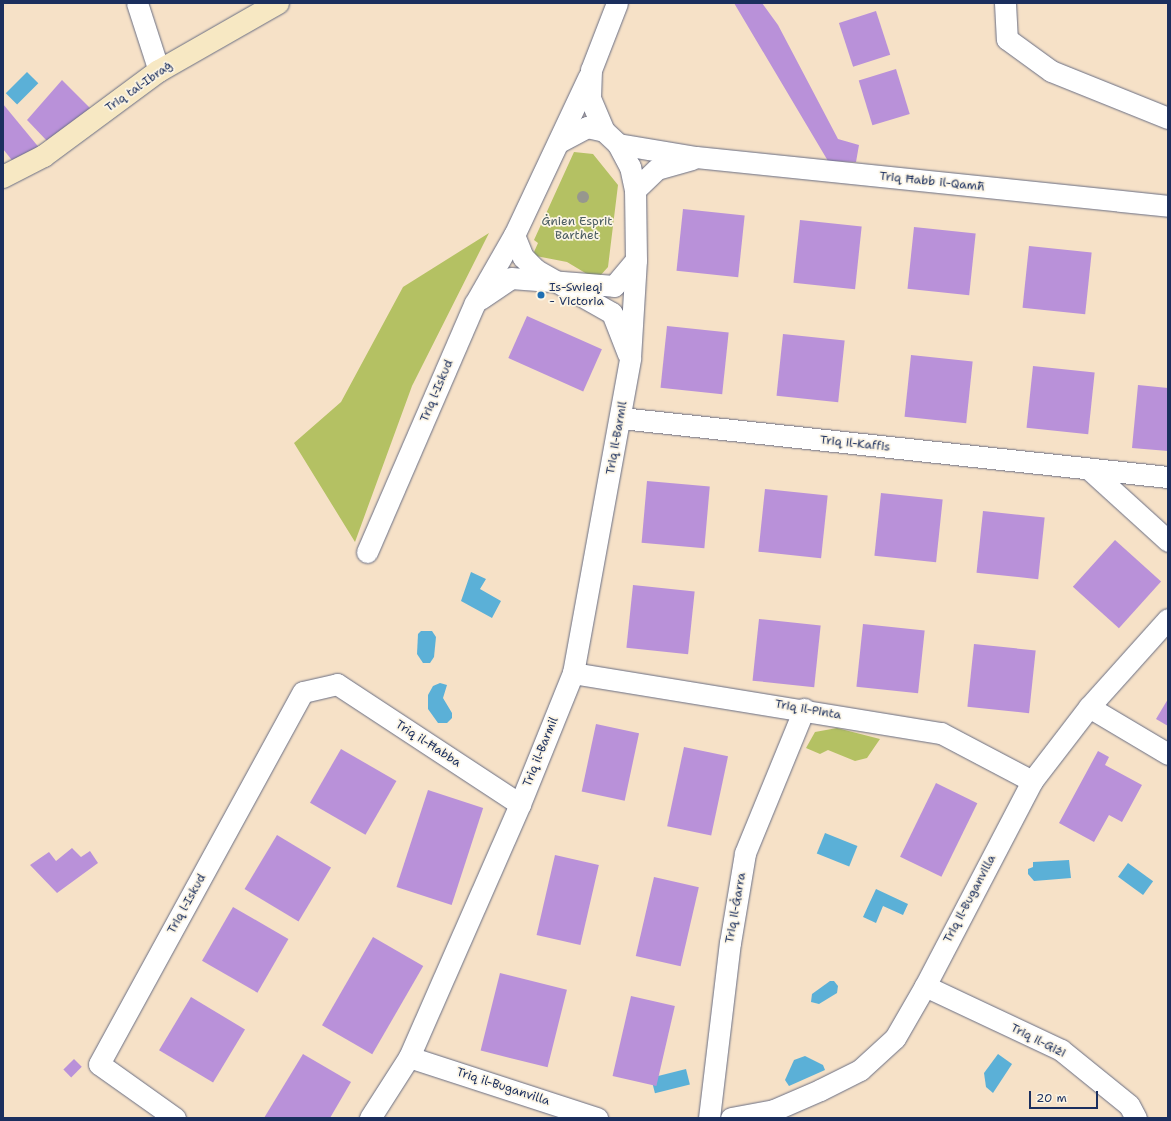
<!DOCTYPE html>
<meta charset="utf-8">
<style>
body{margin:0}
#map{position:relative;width:1171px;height:1121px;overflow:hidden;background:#f6e1c7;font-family:"Shantell Sans",sans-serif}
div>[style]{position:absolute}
.green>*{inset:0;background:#b4c163}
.water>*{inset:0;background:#5bb0d7;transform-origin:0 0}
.building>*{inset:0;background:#b991d9;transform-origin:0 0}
.roads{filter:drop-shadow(0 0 1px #686d83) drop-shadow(0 0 1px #686d83)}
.minor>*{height:21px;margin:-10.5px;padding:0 10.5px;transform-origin:10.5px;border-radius:10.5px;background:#fff}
.secondary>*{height:22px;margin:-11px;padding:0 11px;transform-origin:11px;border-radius:11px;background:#f7e8c3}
.trees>*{width:12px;height:12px;margin:-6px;border-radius:50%;background:#97978e}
.dots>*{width:11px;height:11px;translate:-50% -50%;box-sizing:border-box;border:2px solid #fcf5e5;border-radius:50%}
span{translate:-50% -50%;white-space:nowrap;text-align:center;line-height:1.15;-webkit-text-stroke:3.5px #fcf5e5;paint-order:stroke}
.street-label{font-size:12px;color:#1b2f5e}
.park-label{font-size:12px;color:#495b60}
.poi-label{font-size:12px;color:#1b2f5e}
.left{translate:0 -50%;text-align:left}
.frame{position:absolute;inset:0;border:4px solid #1b2f5e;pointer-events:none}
.scale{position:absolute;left:1029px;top:1091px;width:69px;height:18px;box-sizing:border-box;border:2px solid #1b2f5e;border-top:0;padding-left:5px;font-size:12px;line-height:14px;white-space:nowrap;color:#1b2f5e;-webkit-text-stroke:3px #fcf5e5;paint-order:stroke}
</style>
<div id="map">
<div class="green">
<i style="clip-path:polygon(574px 152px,593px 154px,618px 185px,608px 267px,599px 277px,587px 274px,567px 262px,536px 256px,534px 252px,538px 243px,534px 240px)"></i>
<i style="clip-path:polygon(489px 233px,412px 386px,355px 542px,294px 443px,341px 402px,403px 287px)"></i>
<i style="clip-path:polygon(837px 728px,880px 739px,867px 758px,855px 761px,828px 750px,820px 754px,806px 748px,815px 732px)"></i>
</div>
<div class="water">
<i style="left:27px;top:72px;width:16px;height:30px;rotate:45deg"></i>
<i style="clip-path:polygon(471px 572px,486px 579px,480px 589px,501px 601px,492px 618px,461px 601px)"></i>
<i style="clip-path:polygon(421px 631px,432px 631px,436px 637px,434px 657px,430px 663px,423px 663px,417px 654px,418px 634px)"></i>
<i style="clip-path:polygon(440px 683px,447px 685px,443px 698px,452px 713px,452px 718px,447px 723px,438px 723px,428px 709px,428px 695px,433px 686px)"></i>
<i style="left:825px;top:833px;width:35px;height:22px;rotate:22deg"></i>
<i style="clip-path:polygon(1069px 860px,1071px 878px,1034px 881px,1028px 874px,1028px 869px,1033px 867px,1033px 862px)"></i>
<i style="left:1128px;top:863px;width:31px;height:17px;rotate:36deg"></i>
<i style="clip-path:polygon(876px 889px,908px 904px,903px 915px,883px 906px,876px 923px,863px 917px)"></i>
<i style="clip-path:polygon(830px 981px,834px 981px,838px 986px,837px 993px,819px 1004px,811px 1002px,812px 994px)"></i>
<i style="clip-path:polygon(998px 1054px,1012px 1064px,993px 1093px,986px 1087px,984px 1073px)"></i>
<i style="clip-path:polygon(805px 1056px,823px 1065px,825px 1070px,789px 1086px,785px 1080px,794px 1060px)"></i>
<i style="left:686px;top:1069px;width:16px;height:36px;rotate:76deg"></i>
</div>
<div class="building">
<i style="clip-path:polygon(734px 3px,762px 3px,778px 25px,838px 139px,859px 145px,856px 162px,828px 161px)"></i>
<i style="left:876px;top:11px;width:46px;height:39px;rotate:72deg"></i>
<i style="left:896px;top:69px;width:47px;height:39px;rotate:73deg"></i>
<i style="clip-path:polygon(62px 80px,95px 113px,49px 143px,27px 120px)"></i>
<i style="clip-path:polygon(3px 104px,41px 150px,15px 164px,3px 149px)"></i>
<i style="left:683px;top:209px;width:62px;height:62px;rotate:6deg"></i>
<i style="left:800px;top:220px;width:62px;height:63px;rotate:6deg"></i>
<i style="left:914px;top:227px;width:62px;height:62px;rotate:6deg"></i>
<i style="left:1029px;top:246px;width:63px;height:62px;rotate:6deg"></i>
<i style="left:527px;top:316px;width:82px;height:46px;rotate:24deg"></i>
<i style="left:667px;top:326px;width:62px;height:62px;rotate:6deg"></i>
<i style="left:783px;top:334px;width:62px;height:62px;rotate:6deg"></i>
<i style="left:911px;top:355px;width:62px;height:62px;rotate:6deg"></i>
<i style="left:1033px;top:366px;width:62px;height:62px;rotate:6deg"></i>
<i style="clip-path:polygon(1138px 385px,1168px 388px,1168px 451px,1132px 448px)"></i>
<i style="left:647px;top:481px;width:63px;height:62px;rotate:5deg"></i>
<i style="left:765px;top:489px;width:63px;height:63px;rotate:6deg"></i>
<i style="left:881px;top:493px;width:62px;height:63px;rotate:6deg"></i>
<i style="left:983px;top:511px;width:62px;height:62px;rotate:6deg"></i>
<i style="left:1115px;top:540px;width:62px;height:63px;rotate:42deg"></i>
<i style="left:633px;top:585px;width:62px;height:63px;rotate:6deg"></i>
<i style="left:759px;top:619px;width:62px;height:62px;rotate:6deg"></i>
<i style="left:863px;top:624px;width:62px;height:63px;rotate:6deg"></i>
<i style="left:974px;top:644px;width:62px;height:63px;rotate:6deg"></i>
<i style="clip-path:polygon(1168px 699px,1168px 726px,1156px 719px)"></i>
<i style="left:596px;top:724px;width:44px;height:69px;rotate:12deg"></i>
<i style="left:684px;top:747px;width:45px;height:81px;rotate:12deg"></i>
<i style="left:341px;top:749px;width:64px;height:62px;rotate:30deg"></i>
<i style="clip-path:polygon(1098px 751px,1109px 757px,1105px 765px,1142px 785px,1122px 822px,1109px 815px,1094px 842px,1059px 823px)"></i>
<i style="left:936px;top:783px;width:46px;height:82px;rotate:26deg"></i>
<i style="left:428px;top:790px;width:58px;height:102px;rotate:18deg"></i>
<i style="left:277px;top:835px;width:63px;height:63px;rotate:31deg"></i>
<i style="clip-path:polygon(72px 848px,81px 857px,90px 851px,98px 863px,57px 893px,30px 865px,49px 852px,56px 861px)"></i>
<i style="left:555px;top:855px;width:45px;height:82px;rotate:13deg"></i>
<i style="left:654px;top:877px;width:46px;height:81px;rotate:13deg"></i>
<i style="left:233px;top:907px;width:64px;height:62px;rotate:30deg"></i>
<i style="left:373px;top:937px;width:58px;height:102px;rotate:30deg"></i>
<i style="left:500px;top:973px;width:69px;height:80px;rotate:14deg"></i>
<i style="left:631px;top:996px;width:45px;height:82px;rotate:13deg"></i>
<i style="left:191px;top:997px;width:63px;height:62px;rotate:31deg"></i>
<i style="clip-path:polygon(303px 1054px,351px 1082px,330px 1118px,264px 1118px)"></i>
<i style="left:74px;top:1059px;width:11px;height:15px;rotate:45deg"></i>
</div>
<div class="roads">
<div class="minor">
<i style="left:137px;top:3px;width:71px;rotate:72.1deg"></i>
<i style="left:1005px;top:3px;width:36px;rotate:87deg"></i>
<i style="left:1007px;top:39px;width:54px;rotate:36deg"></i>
<i style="left:1051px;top:71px;width:126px;rotate:21.9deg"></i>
<i style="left:588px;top:78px;width:174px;rotate:115.2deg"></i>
<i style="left:514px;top:235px;width:24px;rotate:68deg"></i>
<i style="left:523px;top:257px;width:18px;rotate:45deg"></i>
<i style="left:536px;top:270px;width:87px;rotate:29.5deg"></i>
<i style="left:612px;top:313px;width:44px;rotate:68.7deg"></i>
<i style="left:559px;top:142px;width:32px;rotate:-28deg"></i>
<i style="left:587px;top:127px;width:17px;rotate:13deg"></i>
<i style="left:618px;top:144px;width:79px;rotate:9.5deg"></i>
<i style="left:696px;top:157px;width:475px;rotate:5.9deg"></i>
<i style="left:635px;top:190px;width:30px;rotate:-44deg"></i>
<i style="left:657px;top:169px;width:36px;rotate:-16deg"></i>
<i style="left:480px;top:299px;width:37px;rotate:-34deg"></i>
<i style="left:511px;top:278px;width:103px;rotate:4.4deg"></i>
<i style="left:614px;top:286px;width:34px;rotate:-50deg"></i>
<i style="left:621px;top:418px;width:550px;rotate:6.16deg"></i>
<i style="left:1089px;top:469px;width:107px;rotate:42.3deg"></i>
<i style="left:367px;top:552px;width:271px;rotate:-66.6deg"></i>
<i style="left:475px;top:303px;width:78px;rotate:-60.2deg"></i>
<i style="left:573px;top:673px;width:373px;rotate:9.3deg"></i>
<i style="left:941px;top:733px;width:103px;rotate:27.8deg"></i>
<i style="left:1089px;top:707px;width:92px;rotate:30.7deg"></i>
<i style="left:925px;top:986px;width:150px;rotate:25.2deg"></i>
<i style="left:1061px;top:1050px;width:87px;rotate:39deg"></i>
<i style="left:1129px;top:1105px;width:15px;rotate:62deg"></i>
<i style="left:409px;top:1057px;width:198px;rotate:18deg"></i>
<i style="left:175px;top:1118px;width:93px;rotate:-144.6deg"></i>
<i style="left:99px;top:1064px;width:424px;rotate:-61.3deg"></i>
<i style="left:303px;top:692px;width:35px;rotate:-13deg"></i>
<i style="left:337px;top:684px;width:219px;rotate:33.3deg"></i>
<i style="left:370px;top:1118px;width:72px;rotate:-57.4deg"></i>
<i style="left:409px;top:1057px;width:276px;rotate:-66.3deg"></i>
<i style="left:520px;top:804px;width:141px;rotate:-68deg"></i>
<i style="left:573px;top:673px;width:320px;rotate:-79.7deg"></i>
<i style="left:630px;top:358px;width:98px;rotate:-86.5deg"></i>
<i style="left:636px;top:260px;width:70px;rotate:-90.8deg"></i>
<i style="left:635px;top:190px;width:24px;rotate:-102deg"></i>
<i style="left:630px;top:167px;width:26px;rotate:-118deg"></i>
<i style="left:618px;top:144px;width:19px;rotate:-137deg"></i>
<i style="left:604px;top:131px;width:36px;rotate:-113deg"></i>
<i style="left:590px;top:98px;width:28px;rotate:-88deg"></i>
<i style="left:591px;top:70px;width:72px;rotate:-68.8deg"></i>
<i style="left:709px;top:1118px;width:176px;rotate:-83.2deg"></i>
<i style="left:730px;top:943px;width:91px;rotate:-80.5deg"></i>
<i style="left:745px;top:853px;width:156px;rotate:-67.7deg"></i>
<i style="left:731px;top:1118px;width:44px;rotate:-10.5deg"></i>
<i style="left:774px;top:1110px;width:50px;rotate:-23.5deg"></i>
<i style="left:820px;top:1090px;width:45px;rotate:-26.6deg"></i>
<i style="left:860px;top:1070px;width:47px;rotate:-42.4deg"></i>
<i style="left:895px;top:1038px;width:60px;rotate:-60deg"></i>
<i style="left:925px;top:986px;width:231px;rotate:-62.4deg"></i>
<i style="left:1032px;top:781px;width:93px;rotate:-52.4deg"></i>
<i style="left:1089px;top:707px;width:118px;rotate:-48.1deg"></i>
</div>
<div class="secondary">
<i style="left:3px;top:177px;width:46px;rotate:-27.1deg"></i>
<i style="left:44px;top:156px;width:143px;rotate:-36.5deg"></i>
<i style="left:159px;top:71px;width:137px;rotate:-29.7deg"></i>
</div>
</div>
<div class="trees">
<i style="left:583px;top:197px"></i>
</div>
<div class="dots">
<i style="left:541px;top:295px;background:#1f6fb2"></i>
</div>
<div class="street-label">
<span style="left:139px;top:87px;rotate:-35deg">Triq tal-Ibraġ</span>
<span style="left:932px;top:182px;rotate:6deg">Triq Ħabb il-Qamħ</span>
<span style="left:437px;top:391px;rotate:-67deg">Triq l-Iskud</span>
<span style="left:617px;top:438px;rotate:-80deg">Triq il-Barmil</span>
<span style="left:855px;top:444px;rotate:6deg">Triq il-Kaffis</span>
<span style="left:808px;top:710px;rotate:10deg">Triq il-Pinta</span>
<span style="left:428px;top:744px;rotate:33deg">Triq il-Ħabba</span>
<span style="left:541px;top:752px;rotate:-68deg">Triq il-Barmil</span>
<span style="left:970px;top:899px;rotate:-62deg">Triq il-Buganvilla</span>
<span style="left:187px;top:904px;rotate:-61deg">Triq l-Iskud</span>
<span style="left:736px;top:908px;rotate:-80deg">Triq il-Ġarra</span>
<span style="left:1038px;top:1041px;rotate:27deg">Triq il-Giżi</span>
<span style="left:503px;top:1087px;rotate:18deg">Triq il-Buganvilla</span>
</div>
<div class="park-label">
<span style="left:577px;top:229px">Ġnien Esprit<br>Barthet</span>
</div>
<div class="poi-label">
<span class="left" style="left:549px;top:295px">Is-Swieqi<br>- Victoria</span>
</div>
<div class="frame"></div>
<div class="scale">20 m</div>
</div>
